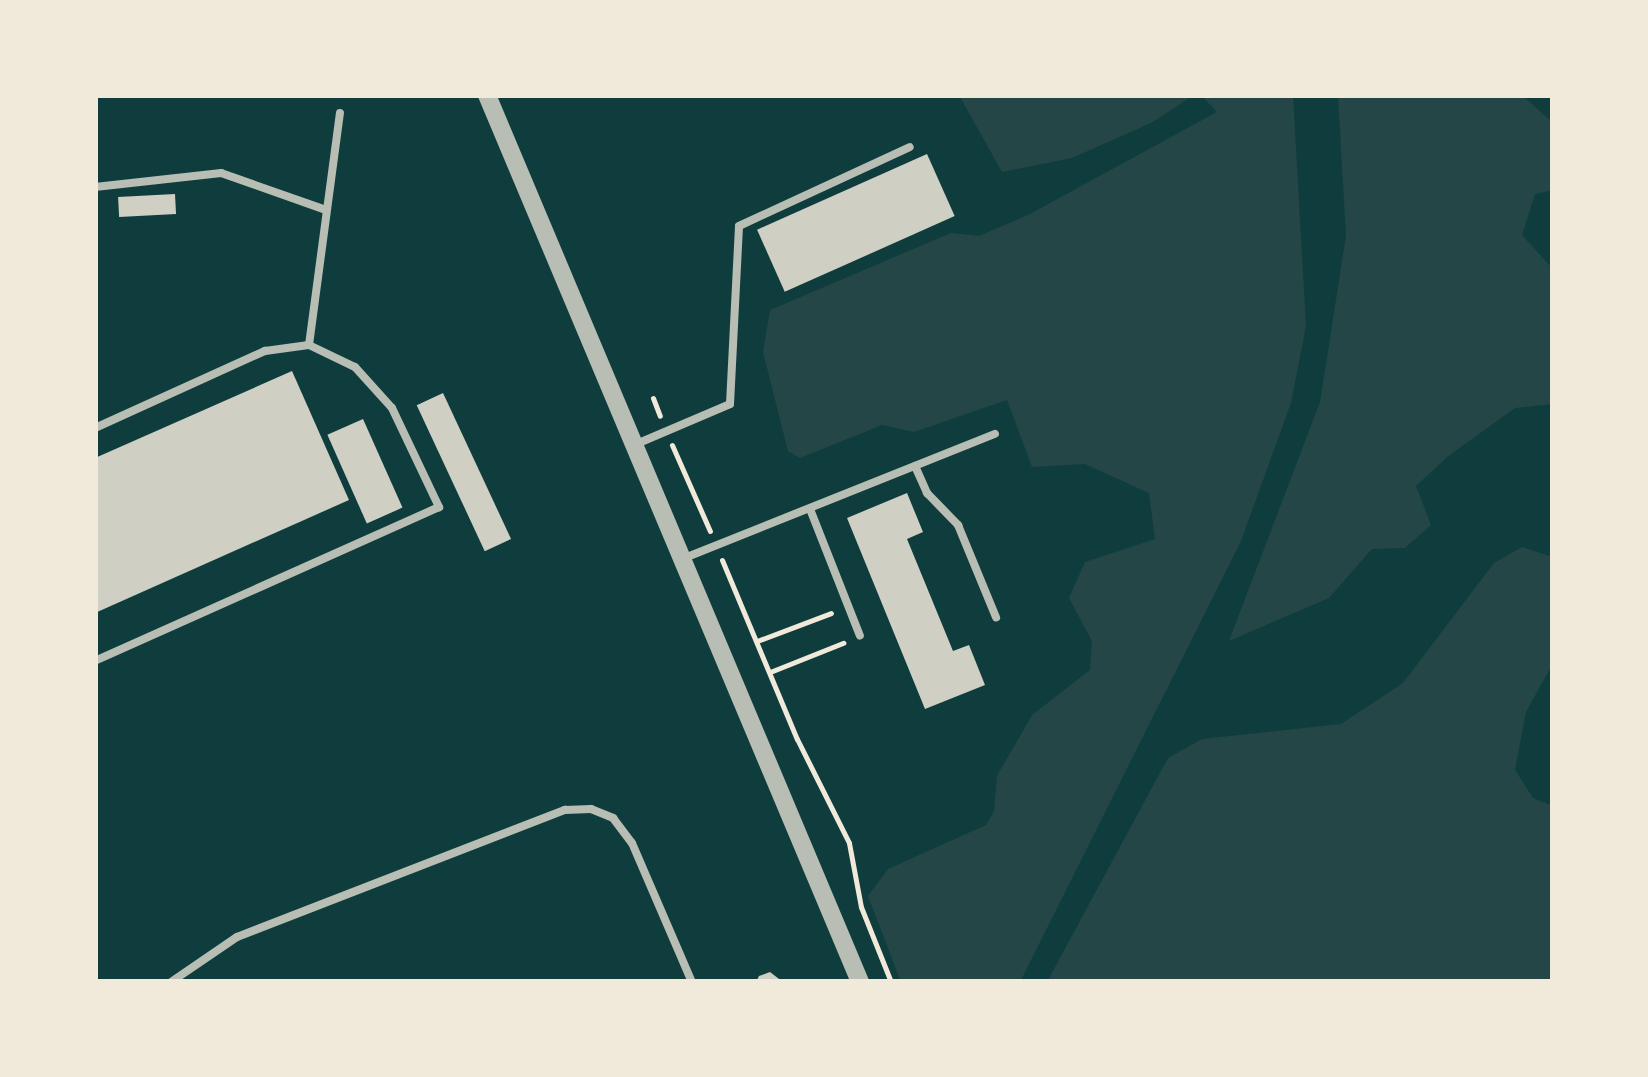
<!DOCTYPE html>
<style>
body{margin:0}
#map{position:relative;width:1648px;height:1077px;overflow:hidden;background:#0f3d3e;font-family:Ubuntu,sans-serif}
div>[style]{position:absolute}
.green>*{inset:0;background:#244646}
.building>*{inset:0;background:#cfcfc3;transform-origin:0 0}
.path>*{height:5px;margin:-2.5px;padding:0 2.5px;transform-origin:2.5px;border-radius:2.5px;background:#f1e9da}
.service>*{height:8px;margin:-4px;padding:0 4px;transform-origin:4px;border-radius:4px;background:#b8beb3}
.tertiary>*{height:18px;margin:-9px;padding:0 9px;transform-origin:9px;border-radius:9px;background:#b8beb3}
span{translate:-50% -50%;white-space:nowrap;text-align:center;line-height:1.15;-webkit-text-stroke:10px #f1e9da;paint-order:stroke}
.frame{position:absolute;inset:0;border:98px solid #f1e9da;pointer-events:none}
</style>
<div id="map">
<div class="green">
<i style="clip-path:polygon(959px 95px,1194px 95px,1151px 123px,1072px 158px,1002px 172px)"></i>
<i style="clip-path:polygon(1201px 95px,1293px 95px,1306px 326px,1291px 403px,1241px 541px,1020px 982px,901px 982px,868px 896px,888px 869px,986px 825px,994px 811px,997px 776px,1032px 715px,1090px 670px,1092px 641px,1069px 598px,1085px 562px,1155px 539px,1149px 493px,1085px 464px,1032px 467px,1007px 400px,914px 432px,882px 425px,800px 458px,788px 451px,763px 352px,770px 310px,951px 233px,979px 236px,1030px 214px,1217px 112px)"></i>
<i style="clip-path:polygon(1338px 95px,1522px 95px,1553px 123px,1553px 190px,1535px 194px,1522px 235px,1553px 269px,1553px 404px,1515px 408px,1447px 457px,1416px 486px,1431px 525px,1405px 548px,1372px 549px,1329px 598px,1229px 641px,1320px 402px,1346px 236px)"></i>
<i style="clip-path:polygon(1522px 547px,1553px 557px,1553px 663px,1526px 712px,1515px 770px,1533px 798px,1553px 806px,1553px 982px,1047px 982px,1168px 758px,1202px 739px,1341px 724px,1403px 683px,1494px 563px)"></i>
</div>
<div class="building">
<i style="left:927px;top:154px;width:68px;height:186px;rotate:66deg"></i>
<i style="left:175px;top:194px;width:20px;height:57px;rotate:87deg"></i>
<i style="clip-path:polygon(292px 371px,349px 500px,95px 613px,95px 458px)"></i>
<i style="left:443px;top:393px;width:161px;height:29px;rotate:65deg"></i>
<i style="left:363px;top:419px;width:97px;height:39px;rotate:66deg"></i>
<i style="clip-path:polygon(907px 493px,923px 532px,907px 539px,953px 651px,969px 645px,985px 685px,925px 709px,847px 518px)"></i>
<i style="clip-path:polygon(770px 972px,783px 982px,756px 982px,759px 976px)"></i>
</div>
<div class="path">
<i style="left:653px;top:398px;width:19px;rotate:69deg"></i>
<i style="left:672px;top:445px;width:94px;rotate:66.2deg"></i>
<i style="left:722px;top:560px;width:194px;rotate:67.3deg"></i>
<i style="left:797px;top:739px;width:116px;rotate:63.4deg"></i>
<i style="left:849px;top:843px;width:65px;rotate:79.4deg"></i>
<i style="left:861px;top:907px;width:81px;rotate:68.2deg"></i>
<i style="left:757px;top:641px;width:79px;rotate:-20.7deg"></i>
<i style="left:770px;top:672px;width:79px;rotate:-21.7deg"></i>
</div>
<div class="service">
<i style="left:95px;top:187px;width:127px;rotate:-6.3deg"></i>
<i style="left:221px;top:173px;width:111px;rotate:19.4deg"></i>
<i style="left:309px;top:345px;width:234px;rotate:-82.4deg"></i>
<i style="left:95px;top:428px;width:187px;rotate:-24.4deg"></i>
<i style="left:265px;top:351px;width:44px;rotate:-7.8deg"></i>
<i style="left:309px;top:345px;width:51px;rotate:25.6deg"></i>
<i style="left:355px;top:367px;width:55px;rotate:47.9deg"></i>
<i style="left:392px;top:408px;width:110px;rotate:64.6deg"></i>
<i style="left:439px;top:507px;width:377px;rotate:155.9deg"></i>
<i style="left:634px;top:445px;width:104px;rotate:-23.1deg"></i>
<i style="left:730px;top:404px;width:178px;rotate:-87.1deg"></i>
<i style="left:739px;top:226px;width:188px;rotate:-24.8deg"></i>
<i style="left:915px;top:466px;width:30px;rotate:66deg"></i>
<i style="left:927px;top:493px;width:45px;rotate:45.9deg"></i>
<i style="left:958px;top:525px;width:100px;rotate:67.6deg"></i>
<i style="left:810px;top:509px;width:136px;rotate:68.5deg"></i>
<i style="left:682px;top:559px;width:337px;rotate:-21.8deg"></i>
<i style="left:171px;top:982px;width:80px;rotate:-34.3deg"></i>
<i style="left:237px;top:937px;width:352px;rotate:-21.2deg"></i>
<i style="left:565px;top:810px;width:26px;rotate:-2deg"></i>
<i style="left:591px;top:809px;width:24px;rotate:22deg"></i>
<i style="left:613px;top:818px;width:31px;rotate:53deg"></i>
<i style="left:632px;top:843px;width:151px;rotate:66.7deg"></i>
</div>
<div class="tertiary">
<i style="left:487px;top:95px;width:962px;rotate:67.19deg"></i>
</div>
<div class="frame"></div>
</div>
